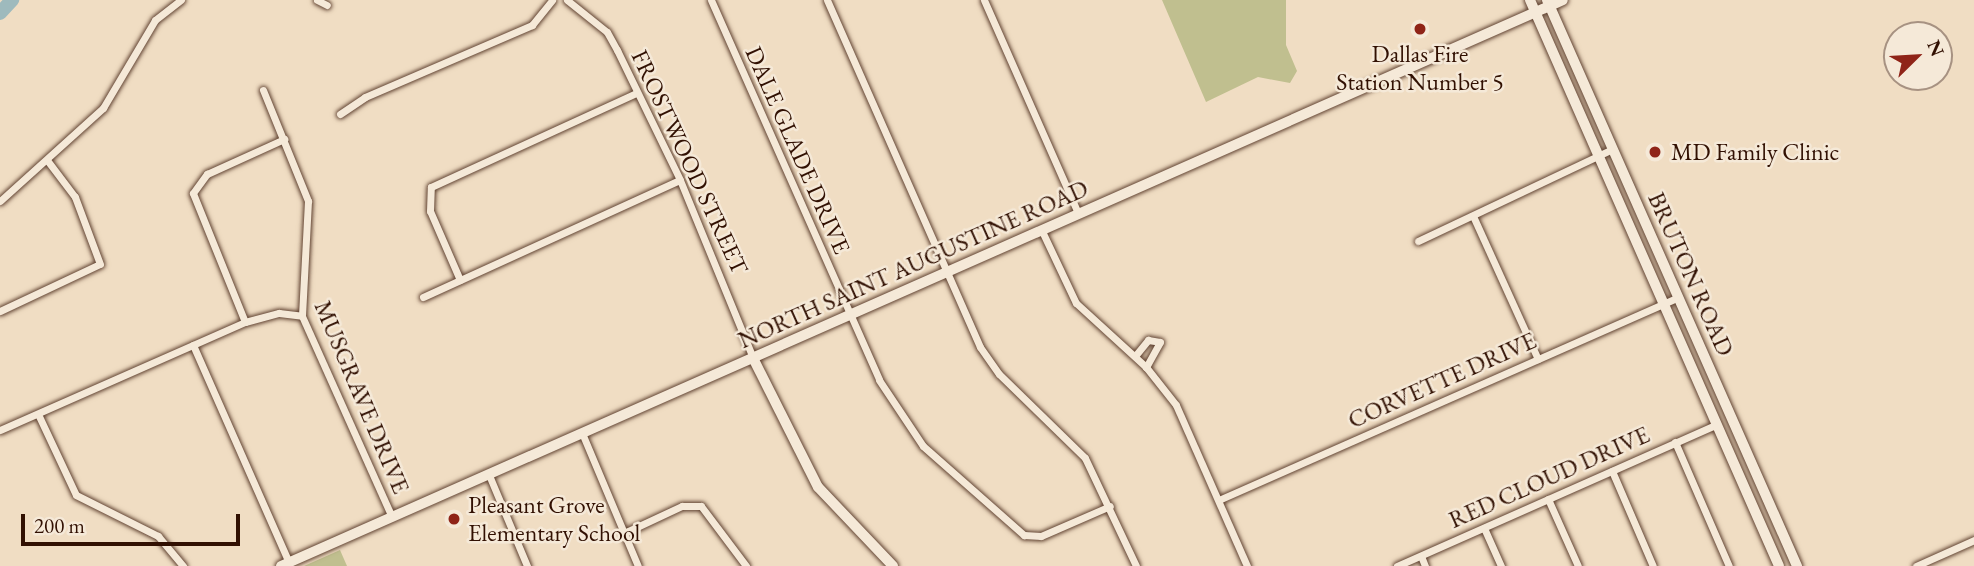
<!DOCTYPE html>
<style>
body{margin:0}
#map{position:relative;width:1974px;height:566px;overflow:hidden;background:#f0ddc3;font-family:"EB Garamond",serif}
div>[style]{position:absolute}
.green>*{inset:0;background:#c0bf8f}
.river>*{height:14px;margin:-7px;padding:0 7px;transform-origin:7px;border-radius:7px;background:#9ebabd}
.roads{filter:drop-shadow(0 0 2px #614332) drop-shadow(0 0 2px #614332)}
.street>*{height:7px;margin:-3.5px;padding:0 3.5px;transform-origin:3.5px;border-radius:3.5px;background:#f5e9d8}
.secondary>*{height:10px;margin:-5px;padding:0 5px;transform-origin:5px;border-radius:5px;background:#f5e9d8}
.dots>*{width:19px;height:19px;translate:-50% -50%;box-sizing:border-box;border:4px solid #f5e9d8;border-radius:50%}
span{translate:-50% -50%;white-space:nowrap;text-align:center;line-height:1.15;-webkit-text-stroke:5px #f5e9d8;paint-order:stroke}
.poi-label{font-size:24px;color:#311002}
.left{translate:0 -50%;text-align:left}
.street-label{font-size:24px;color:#311002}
.north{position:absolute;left:1883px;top:21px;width:70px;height:70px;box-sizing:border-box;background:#f5e9d8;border:2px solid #a79282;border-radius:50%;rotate:66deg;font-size:19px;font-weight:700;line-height:28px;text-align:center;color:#311002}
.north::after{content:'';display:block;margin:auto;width:24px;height:32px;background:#8f2418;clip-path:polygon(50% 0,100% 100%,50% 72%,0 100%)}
.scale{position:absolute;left:21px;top:514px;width:219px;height:32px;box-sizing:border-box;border:4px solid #311002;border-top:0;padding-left:9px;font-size:21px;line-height:24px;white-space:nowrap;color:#311002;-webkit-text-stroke:5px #f5e9d8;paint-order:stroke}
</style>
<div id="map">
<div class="green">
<i style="clip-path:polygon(1162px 0,1286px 0,1286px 45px,1297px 71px,1290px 83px,1258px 77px,1206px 102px)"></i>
<i style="clip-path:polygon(340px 550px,347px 566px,304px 566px)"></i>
</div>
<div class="river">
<i style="left:0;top:13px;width:18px;rotate:-47deg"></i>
</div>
<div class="roads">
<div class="street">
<i style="left:317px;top:0;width:11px;rotate:27deg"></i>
<i style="left:567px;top:0;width:51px;rotate:38.7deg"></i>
<i style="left:607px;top:32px;width:21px;rotate:61deg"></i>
<i style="left:617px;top:50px;width:144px;rotate:64.1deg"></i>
<i style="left:680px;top:180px;width:192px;rotate:67.7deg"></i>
<i style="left:711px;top:0;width:415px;rotate:66.1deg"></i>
<i style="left:879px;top:380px;width:79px;rotate:56.3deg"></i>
<i style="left:923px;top:446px;width:135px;rotate:41.4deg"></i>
<i style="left:1024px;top:535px;width:17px;rotate:3deg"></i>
<i style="left:1041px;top:536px;width:75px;rotate:-23.5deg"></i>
<i style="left:827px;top:0;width:379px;rotate:66.2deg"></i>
<i style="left:980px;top:347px;width:33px;rotate:55deg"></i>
<i style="left:999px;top:374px;width:120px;rotate:44.3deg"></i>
<i style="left:1085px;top:458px;width:119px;rotate:64.7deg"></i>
<i style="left:984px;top:0;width:233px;rotate:66.2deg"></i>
<i style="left:263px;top:90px;width:120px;rotate:67.9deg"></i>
<i style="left:308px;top:201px;width:115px;rotate:93deg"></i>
<i style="left:302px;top:316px;width:220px;rotate:65.9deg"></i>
<i style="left:340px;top:114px;width:30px;rotate:-34deg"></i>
<i style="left:365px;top:97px;width:182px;rotate:-23.3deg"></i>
<i style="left:532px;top:25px;width:32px;rotate:-51deg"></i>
<i style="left:0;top:201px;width:139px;rotate:-42.1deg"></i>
<i style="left:103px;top:108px;width:102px;rotate:-59.4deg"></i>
<i style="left:155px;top:20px;width:33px;rotate:-38deg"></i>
<i style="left:1473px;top:216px;width:157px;rotate:65.6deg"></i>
<i style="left:1041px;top:229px;width:82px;rotate:64.7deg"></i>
<i style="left:1076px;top:303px;width:95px;rotate:42.4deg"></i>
<i style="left:1146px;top:367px;width:48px;rotate:51.7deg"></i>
<i style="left:1176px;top:405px;width:176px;rotate:66.2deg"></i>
<i style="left:1418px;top:241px;width:216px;rotate:-25.3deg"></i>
<i style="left:460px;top:280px;width:75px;rotate:-113.5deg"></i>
<i style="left:430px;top:211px;width:24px;rotate:-88deg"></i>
<i style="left:431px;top:187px;width:226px;rotate:-24.6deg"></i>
<i style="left:423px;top:297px;width:282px;rotate:-24.5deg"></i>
<i style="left:0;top:311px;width:110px;rotate:-25.2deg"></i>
<i style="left:100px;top:264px;width:72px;rotate:-110.5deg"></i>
<i style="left:75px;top:197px;width:46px;rotate:-127.1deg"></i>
<i style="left:245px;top:322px;width:139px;rotate:-112deg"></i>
<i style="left:193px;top:193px;width:24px;rotate:-54deg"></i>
<i style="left:207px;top:174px;width:85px;rotate:-24.4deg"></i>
<i style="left:193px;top:345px;width:238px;rotate:66.2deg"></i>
<i style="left:1135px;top:356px;width:21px;rotate:-51deg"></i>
<i style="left:1148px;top:340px;width:12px;rotate:9deg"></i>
<i style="left:1160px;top:342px;width:29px;rotate:119deg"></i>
<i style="left:38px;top:414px;width:89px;rotate:64.9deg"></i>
<i style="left:76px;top:495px;width:92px;rotate:26.6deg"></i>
<i style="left:158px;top:536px;width:39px;rotate:50deg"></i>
<i style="left:0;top:430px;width:268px;rotate:-23.8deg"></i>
<i style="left:245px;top:322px;width:35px;rotate:-15deg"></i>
<i style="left:279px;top:313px;width:23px;rotate:7deg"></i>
<i style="left:582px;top:433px;width:144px;rotate:67.2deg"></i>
<i style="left:1675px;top:442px;width:135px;rotate:66.5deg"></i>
<i style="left:1612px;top:471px;width:103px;rotate:66.7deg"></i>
<i style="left:489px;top:475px;width:99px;rotate:67.3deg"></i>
<i style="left:1221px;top:499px;width:500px;rotate:-23.8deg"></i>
<i style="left:1548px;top:499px;width:73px;rotate:65.9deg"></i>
<i style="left:1484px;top:528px;width:42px;rotate:65.9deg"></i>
<i style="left:624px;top:533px;width:64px;rotate:-25deg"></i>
<i style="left:682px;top:506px;width:19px"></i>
<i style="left:701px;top:506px;width:75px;rotate:53.1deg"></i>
<i style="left:1421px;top:556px;width:11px;rotate:68deg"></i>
<i style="left:1397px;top:566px;width:350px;rotate:-23.9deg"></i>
<i style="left:1916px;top:566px;width:64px;rotate:-24.1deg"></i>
</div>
<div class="secondary">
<i style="left:1530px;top:0;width:618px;rotate:66.25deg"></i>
<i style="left:1547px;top:0;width:619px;rotate:66.17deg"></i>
<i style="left:753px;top:358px;width:144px;rotate:63.3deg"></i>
<i style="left:818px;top:487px;width:109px;rotate:46.5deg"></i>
<i style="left:281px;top:566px;width:1401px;rotate:-23.82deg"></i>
</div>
</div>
<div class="dots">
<i style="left:1420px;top:29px;background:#8f2418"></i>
<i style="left:1655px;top:152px;background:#8f2418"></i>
<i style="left:454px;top:519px;background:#8f2418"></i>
</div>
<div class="poi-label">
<span style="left:1420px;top:68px">Dallas Fire<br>Station Number 5</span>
<span class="left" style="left:1671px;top:152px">MD Family Clinic</span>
<span class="left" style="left:468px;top:519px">Pleasant Grove<br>Elementary School</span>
</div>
<div class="street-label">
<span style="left:798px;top:150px;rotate:66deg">DALE GLADE DRIVE</span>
<span style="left:690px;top:162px;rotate:65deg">FROSTWOOD STREET</span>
<span style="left:913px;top:264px;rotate:-24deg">NORTH SAINT AUGUSTINE ROAD</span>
<span style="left:1691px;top:274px;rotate:66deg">BRUTON ROAD</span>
<span style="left:1442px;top:380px;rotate:-24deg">CORVETTE DRIVE</span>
<span style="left:362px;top:397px;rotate:67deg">MUSGRAVE DRIVE</span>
<span style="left:1549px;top:477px;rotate:-24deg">RED CLOUD DRIVE</span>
</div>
<div class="north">N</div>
<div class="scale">200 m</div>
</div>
